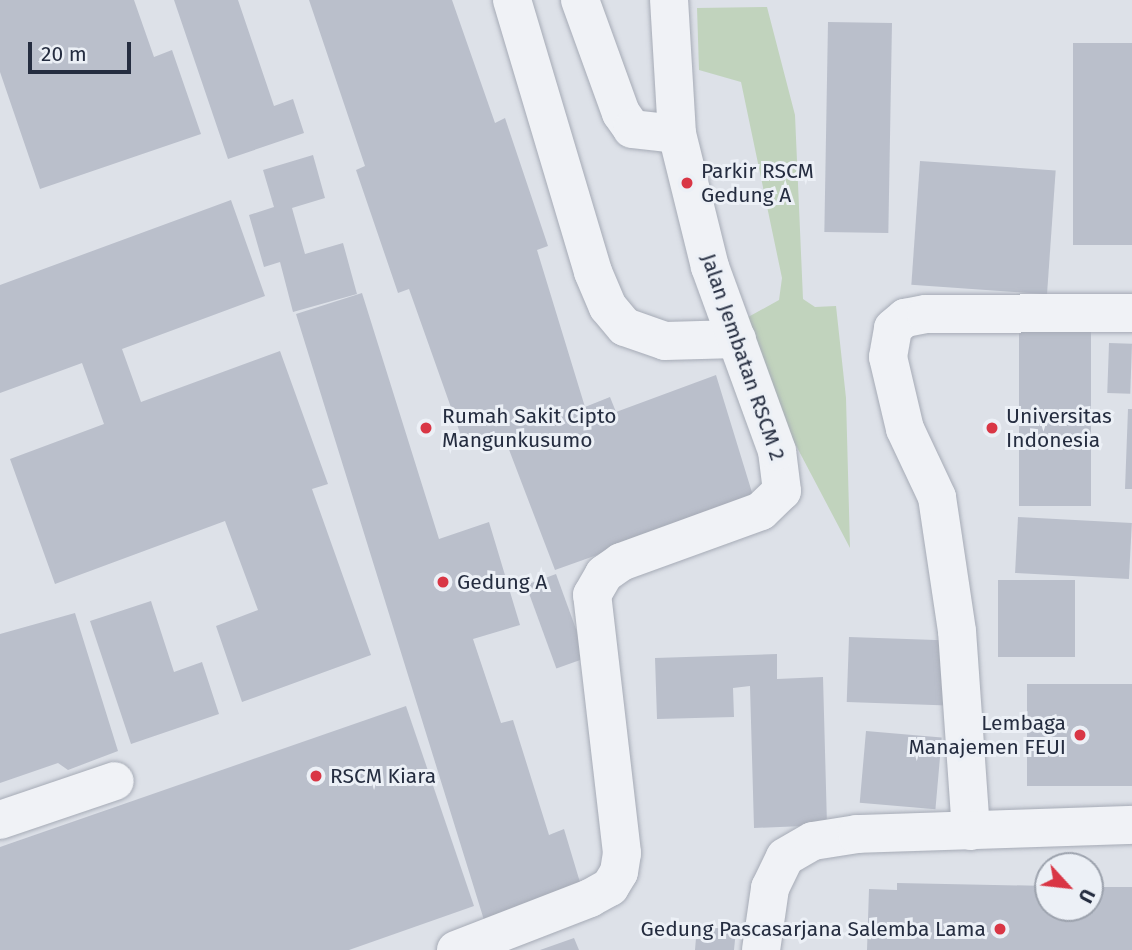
<!DOCTYPE html>
<style>
body{margin:0}
#map{position:relative;width:1132px;height:950px;overflow:hidden;background:#dde1e8;font-family:"Fira Sans",sans-serif}
div>[style]{position:absolute}
.green>*{inset:0;background:#c1d3bd}
.building>*{inset:0;background:#babfcb;transform-origin:0 0}
.roads{filter:drop-shadow(0 0 2px #a6abb6) drop-shadow(0 0 2px #a6abb6)}
.minor>*{height:38px;margin:-19px;padding:0 19px;transform-origin:19px;border-radius:19px;background:#f0f2f6}
.dots>*{width:19px;height:19px;translate:-50% -50%;box-sizing:border-box;border:4px solid #ecf0f6;border-radius:50%}
span{translate:-50% -50%;white-space:nowrap;text-align:center;line-height:1.15;-webkit-text-stroke:6px #ecf0f6;paint-order:stroke}
.poi-label{font-size:21px;color:#252d40}
.left{translate:0 -50%;text-align:left}
.right{translate:-100% -50%;text-align:right}
.street-label{font-size:21px;color:#252d40}
.north{position:absolute;left:1034px;top:852px;width:70px;height:70px;box-sizing:border-box;background:#ecf0f6;border:2px solid #9ca2ad;border-radius:50%;rotate:117deg;font-size:19px;font-weight:700;line-height:28px;text-align:center;color:#252d40}
.north::after{content:'';display:block;margin:auto;width:24px;height:32px;background:#d93645;clip-path:polygon(50% 0,100% 100%,50% 72%,0 100%)}
.scale{position:absolute;left:28px;top:42px;width:103px;height:32px;box-sizing:border-box;border:4px solid #252d40;border-top:0;padding-left:9px;font-size:21px;line-height:24px;white-space:nowrap;color:#252d40;-webkit-text-stroke:5px #ecf0f6;paint-order:stroke}
</style>
<div id="map">
<div class="green">
<i style="clip-path:polygon(767px 7px,795px 115px,803px 299px,815px 307px,836px 306px,846px 398px,850px 548px,771px 398px,741px 321px,779px 300px,782px 278px,741px 82px,699px 70px,697px 8px)"></i>
</div>
<div class="building">
<i style="clip-path:polygon(0 0,134px 0,154px 57px,172px 50px,201px 134px,40px 189px,0 72px)"></i>
<i style="clip-path:polygon(174px 0,238px 0,274px 106px,293px 99px,304px 133px,228px 159px)"></i>
<i style="clip-path:polygon(309px 0,452px 0,495px 123px,505px 118px,548px 246px,537px 250px,585px 407px,610px 397px,616px 412px,716px 375px,754px 499px,555px 570px,503px 434px,465px 447px,409px 289px,398px 293px,356px 170px,365px 166px)"></i>
<i style="left:828px;top:22px;width:64px;height:210px;rotate:1deg"></i>
<i style="left:1132px;top:43px;width:202px;height:59px;rotate:90deg"></i>
<i style="clip-path:polygon(313px 155px,325px 198px,292px 208px,305px 254px,343px 243px,357px 294px,293px 312px,280px 262px,264px 267px,249px 215px,274px 207px,263px 170px)"></i>
<i style="left:920px;top:161px;width:136px;height:124px;rotate:4deg"></i>
<i style="clip-path:polygon(231px 200px,265px 296px,122px 349px,141px 402px,280px 351px,328px 484px,312px 489px,371px 655px,242px 702px,216px 626px,258px 610px,225px 521px,55px 584px,10px 459px,104px 424px,82px 363px,0 393px,0 285px)"></i>
<i style="clip-path:polygon(362px 293px,439px 539px,489px 522px,520px 625px,473px 639px,501px 723px,513px 720px,549px 835px,564px 829px,582px 889px,484px 920px,296px 314px)"></i>
<i style="left:1091px;top:332px;width:174px;height:72px;rotate:90deg"></i>
<i style="left:1109px;top:343px;width:23px;height:50px;rotate:2deg"></i>
<i style="clip-path:polygon(1128px 409px,1132px 409px,1132px 489px,1125px 489px)"></i>
<i style="left:1018px;top:517px;width:114px;height:56px;rotate:3deg"></i>
<i style="left:556px;top:574px;width:89px;height:32px;rotate:70deg"></i>
<i style="left:998px;top:580px;width:77px;height:77px"></i>
<i style="clip-path:polygon(151px 601px,174px 672px,202px 662px,219px 714px,131px 744px,90px 621px)"></i>
<i style="clip-path:polygon(75px 613px,118px 751px,68px 770px,58px 763px,0 783px,0 634px)"></i>
<i style="left:849px;top:637px;width:101px;height:65px;rotate:2deg"></i>
<i style="clip-path:polygon(777px 654px,777px 679px,823px 677px,827px 825px,754px 828px,750px 686px,733px 688px,734px 717px,657px 719px,655px 658px)"></i>
<i style="left:1132px;top:684px;width:102px;height:105px;rotate:90deg"></i>
<i style="clip-path:polygon(406px 706px,474px 906px,349px 950px,0 950px,0 847px)"></i>
<i style="left:866px;top:731px;width:76px;height:72px;rotate:5deg"></i>
<i style="clip-path:polygon(897px 883px,1048px 886px,1048px 908px,1090px 908px,1090px 887px,1132px 887px,1132px 950px,867px 950px,869px 889px,897px 890px)"></i>
<i style="clip-path:polygon(697px 926px,736px 930px,734px 950px,695px 950px)"></i>
<i style="clip-path:polygon(574px 938px,579px 950px,540px 950px)"></i>
</div>
<div class="roads">
<div class="minor">
<i style="left:512px;top:0;width:284px;rotate:73.4deg"></i>
<i style="left:593px;top:272px;width:38px;rotate:67deg"></i>
<i style="left:608px;top:307px;width:26px;rotate:50deg"></i>
<i style="left:625px;top:327px;width:42px;rotate:19.3deg"></i>
<i style="left:665px;top:341px;width:72px;rotate:-1.6deg"></i>
<i style="left:580px;top:0;width:120px;rotate:70.1deg"></i>
<i style="left:621px;top:113px;width:19px;rotate:55deg"></i>
<i style="left:632px;top:129px;width:45px;rotate:6.3deg"></i>
<i style="left:0;top:820px;width:121px;rotate:-18.7deg"></i>
<i style="left:971px;top:831px;width:200px;rotate:-94deg"></i>
<i style="left:957px;top:631px;width:135px;rotate:-98.5deg"></i>
<i style="left:937px;top:497px;width:75px;rotate:-115.2deg"></i>
<i style="left:905px;top:429px;width:74px;rotate:-103.3deg"></i>
<i style="left:888px;top:357px;width:29px;rotate:-80deg"></i>
<i style="left:893px;top:328px;width:16px;rotate:-40deg"></i>
<i style="left:905px;top:318px;width:21px;rotate:-11deg"></i>
<i style="left:926px;top:314px;width:206px;rotate:-0.3deg"></i>
<i style="left:456px;top:950px;width:144px;rotate:-21.2deg"></i>
<i style="left:590px;top:898px;width:23px;rotate:-29deg"></i>
<i style="left:610px;top:887px;width:17px;rotate:-59deg"></i>
<i style="left:619px;top:872px;width:19px;rotate:-81deg"></i>
<i style="left:622px;top:853px;width:260px;rotate:-96.6deg"></i>
<i style="left:592px;top:595px;width:24px;rotate:-60deg"></i>
<i style="left:604px;top:574px;width:21px;rotate:-35deg"></i>
<i style="left:621px;top:562px;width:149px;rotate:-20deg"></i>
<i style="left:761px;top:511px;width:29px;rotate:-44deg"></i>
<i style="left:782px;top:491px;width:40px;rotate:-97.1deg"></i>
<i style="left:777px;top:451px;width:196px;rotate:-110deg"></i>
<i style="left:710px;top:267px;width:137px;rotate:-103.9deg"></i>
<i style="left:677px;top:134px;width:134px;rotate:-93.4deg"></i>
<i style="left:761px;top:950px;width:63px;rotate:-81.7deg"></i>
<i style="left:770px;top:888px;width:34px;rotate:-64deg"></i>
<i style="left:785px;top:857px;width:32px;rotate:-30deg"></i>
<i style="left:813px;top:841px;width:45px;rotate:-9deg"></i>
<i style="left:857px;top:834px;width:275px;rotate:-1.9deg"></i>
</div>
</div>
<div class="dots">
<i style="left:687px;top:183px;background:#d93645"></i>
<i style="left:426px;top:428px;background:#d93645"></i>
<i style="left:992px;top:428px;background:#d93645"></i>
<i style="left:443px;top:582px;background:#d93645"></i>
<i style="left:1080px;top:735px;background:#d93645"></i>
<i style="left:316px;top:776px;background:#d93645"></i>
<i style="left:1000px;top:929px;background:#d93645"></i>
</div>
<div class="poi-label">
<span class="left" style="left:701px;top:183px">Parkir RSCM<br>Gedung A</span>
<span class="left" style="left:442px;top:428px">Rumah Sakit Cipto<br>Mangunkusumo</span>
<span class="left" style="left:1006px;top:428px">Universitas<br>Indonesia</span>
<span class="left" style="left:457px;top:582px">Gedung A</span>
<span class="right" style="left:1066px;top:735px">Lembaga<br>Manajemen FEUI</span>
<span class="left" style="left:330px;top:776px">RSCM Kiara</span>
<span class="right" style="left:986px;top:929px">Gedung Pascasarjana Salemba Lama</span>
</div>
<div class="street-label">
<span style="left:743px;top:357px;rotate:71deg">Jalan Jembatan RSCM 2</span>
</div>
<div class="north">U</div>
<div class="scale">20 m</div>
</div>
